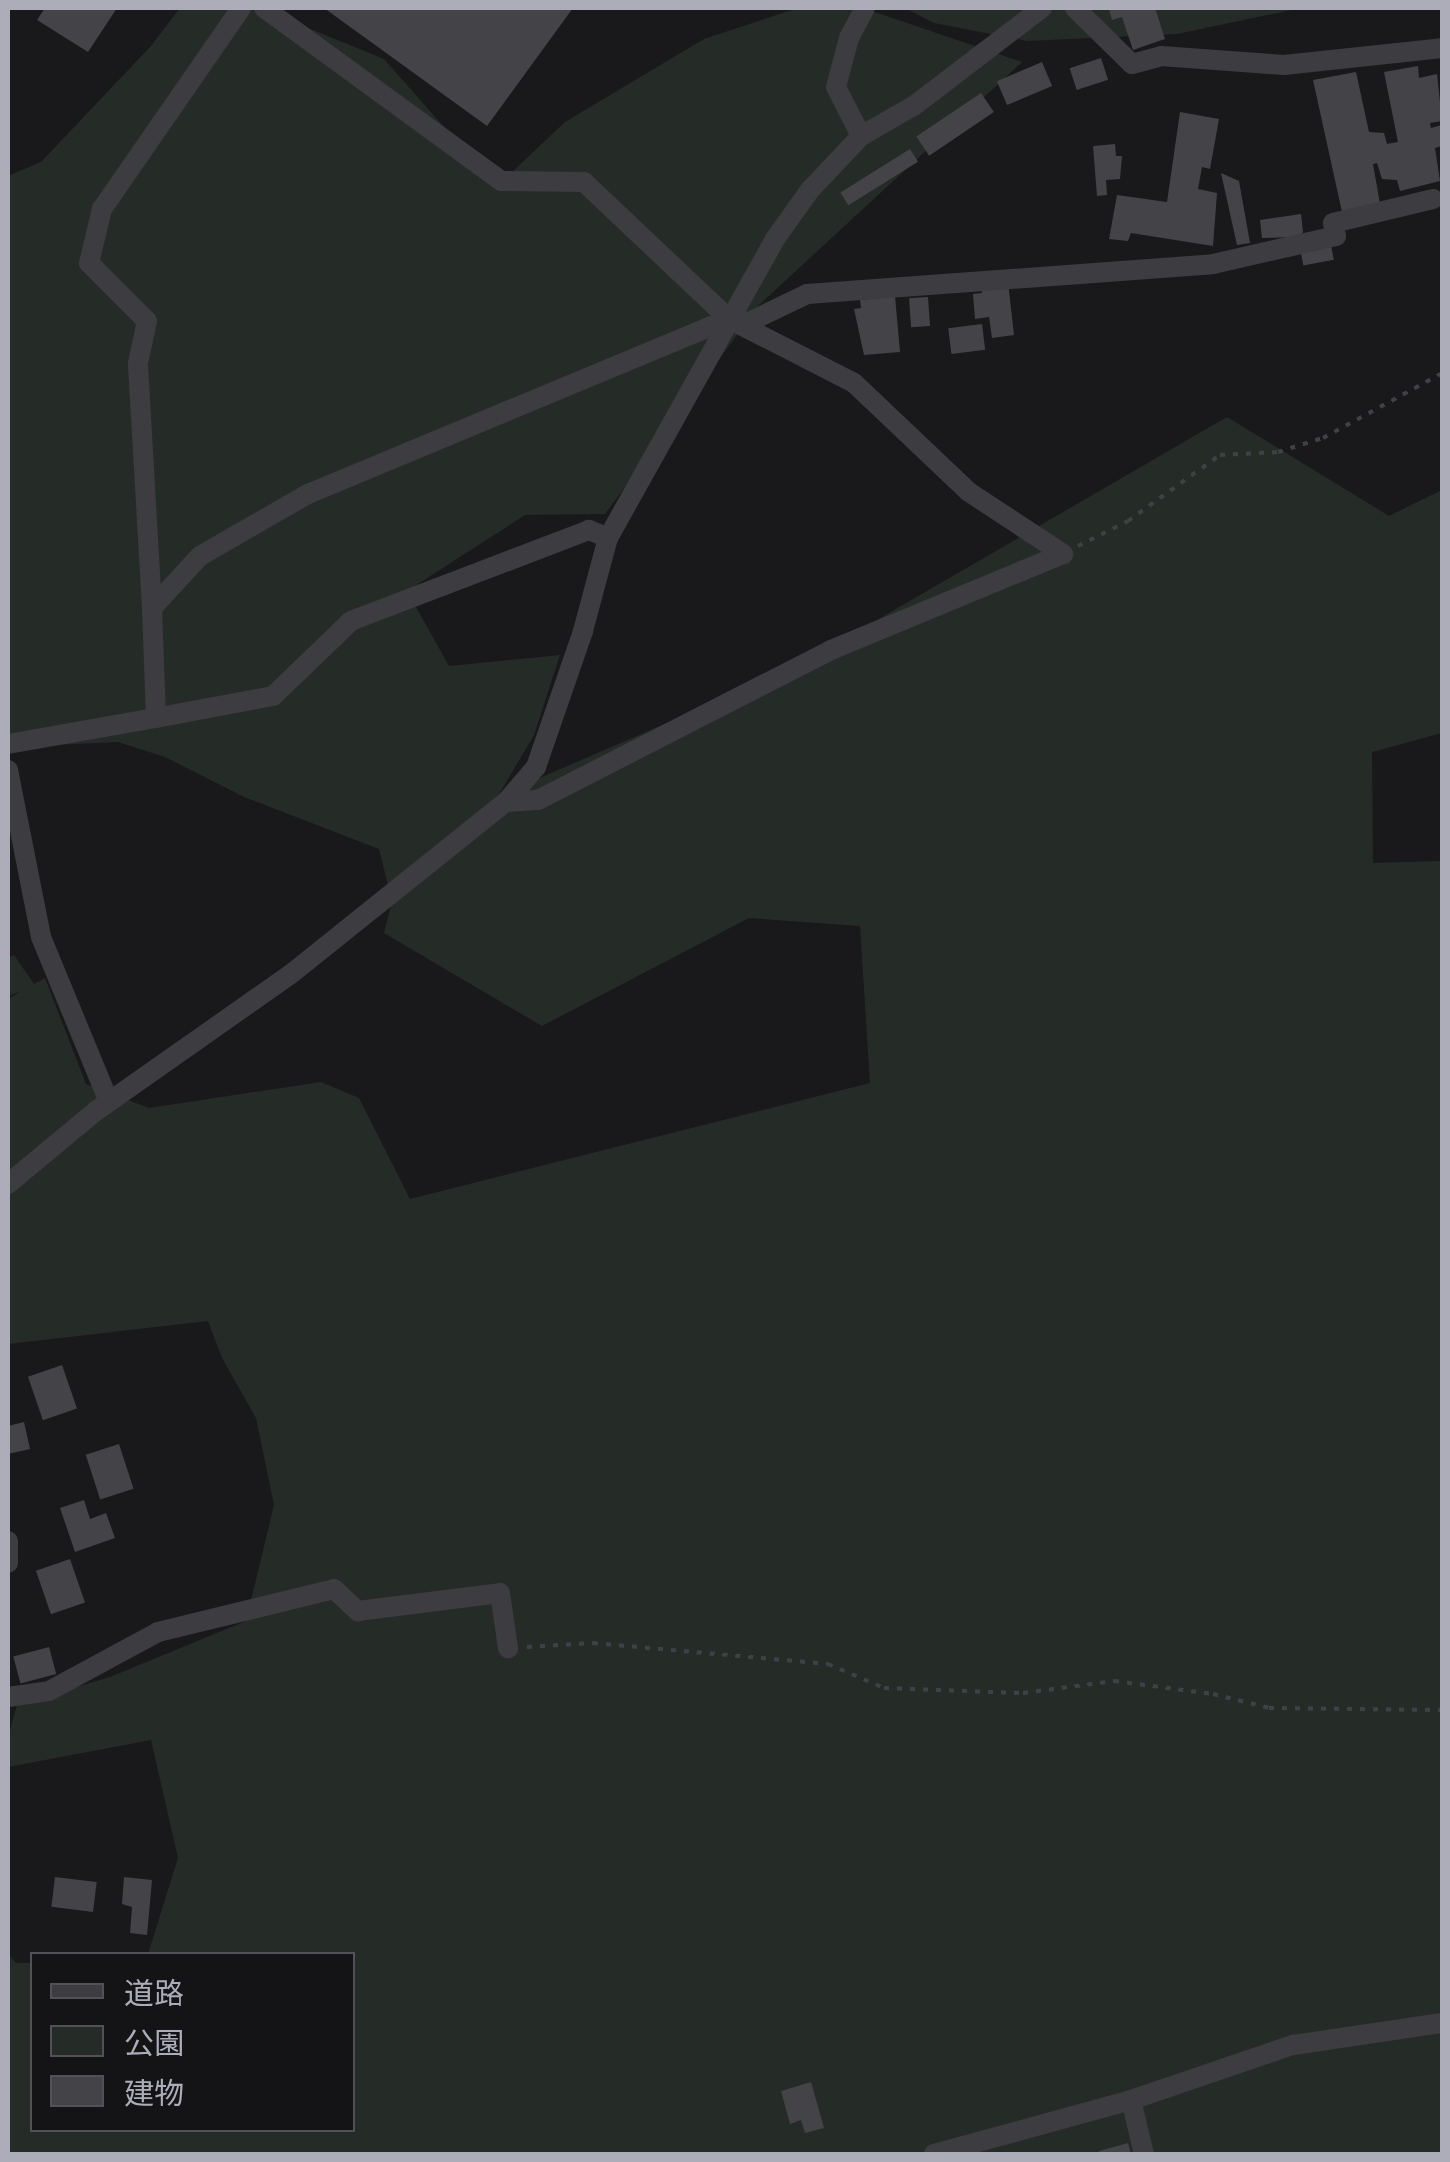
<!DOCTYPE html>
<meta charset="utf-8">
<style>
body{margin:0}
#map{position:relative;width:1450px;height:2162px;overflow:hidden;background:#19191b;font-family:"Exo 2","Noto Sans JP",sans-serif}
div>[style]{position:absolute}
.green>*{inset:0;background:#252c28}
.building>*{inset:0;background:#444348;transform-origin:0 0}
.path>*{height:4px;margin-top:-2px;transform-origin:0;background:repeating-linear-gradient(90deg,#404146 0 5px,transparent 0 13px)}
.minor>*{height:20px;margin:-10px;padding:0 10px;transform-origin:10px;border-radius:10px;background:#3d3c41}
span{translate:-50% -50%;white-space:nowrap;text-align:center;line-height:1.15;-webkit-text-stroke:10px #141416;paint-order:stroke}
.frame{position:absolute;inset:0;border:10px solid #adadb9;pointer-events:none}
.legend{position:absolute;left:30px;top:1952px;width:325px;height:180px;box-sizing:border-box;background:#141416;border:2px solid #515157;margin:0;padding:12px 18px;list-style:none;font-size:30px;color:#adadb9}
.legend li{display:flex;align-items:center;gap:20px;height:50px}
.legend b{width:50px;border:2px solid #515157}
</style>
<div id="map">
<div class="green">
<i style="clip-path:polygon(180px 8px,259px 8px,384px 59px,473px 160px,511px 173px,565px 122px,704px 39px,798px 8px,863px 8px,1022px 62px,759px 305px,605px 514px,525px 515px,407px 591px,449px 666px,560px 655px,534px 735px,498px 796px,794px 668px,1227px 417px,1389px 516px,1442px 490px,1442px 733px,1372px 752px,1373px 863px,1442px 861px,1442px 2154px,8px 2154px,8px 1954px,16px 1963px,32px 1963px,32px 2130px,352px 2130px,352px 1954px,148px 1954px,178px 1858px,151px 1740px,8px 1767px,8px 1737px,17px 1705px,110px 1677px,246px 1621px,274px 1505px,256px 1418px,222px 1358px,208px 1321px,8px 1344px,8px 999px,21px 991px,8px 996px,8px 958px,14px 955px,34px 984px,45px 978px,86px 1084px,149px 1108px,321px 1082px,359px 1098px,410px 1199px,870px 1083px,860px 926px,749px 918px,542px 1026px,384px 933px,392px 902px,379px 849px,244px 797px,165px 757px,118px 742px,8px 747px,8px 176px,41px 162px,151px 46px)"></i>
<i style="clip-path:polygon(905px 8px,1301px 8px,1177px 34px,1027px 41px,934px 23px)"></i>
</div>
<div class="building">
<i style="clip-path:polygon(45px 8px,117px 8px,88px 52px,37px 20px)"></i>
<i style="clip-path:polygon(324px 8px,573px 8px,487px 126px)"></i>
<i style="clip-path:polygon(1117px 8px,1155px 8px,1165px 39px,1133px 50px,1122px 17px,1112px 20px,1109px 10px)"></i>
<i style="left:1101px;top:58px;width:23px;height:33px;rotate:72deg"></i>
<i style="left:1042px;top:62px;width:26px;height:49px;rotate:67deg"></i>
<i style="clip-path:polygon(1418px 66px,1419px 78px,1437px 74px,1442px 121px,1430px 123px,1431px 128px,1442px 125px,1442px 146px,1435px 148px,1440px 181px,1400px 191px,1397px 180px,1382px 179px,1377px 163px,1373px 164px,1380px 204px,1342px 212px,1313px 80px,1356px 72px,1369px 132px,1384px 133px,1387px 144px,1398px 142px,1384px 72px)"></i>
<i style="left:981px;top:93px;width:23px;height:78px;rotate:56deg"></i>
<i style="clip-path:polygon(1180px 112px,1219px 119px,1210px 169px,1202px 167px,1198px 189px,1217px 193px,1213px 246px,1131px 233px,1128px 241px,1109px 239px,1117px 195px,1167px 202px)"></i>
<i style="clip-path:polygon(1115px 144px,1116px 156px,1122px 156px,1120px 179px,1106px 180px,1107px 195px,1097px 196px,1093px 146px)"></i>
<i style="left:910px;top:149px;width:15px;height:82px;rotate:58deg"></i>
<i style="clip-path:polygon(1221px 173px,1239px 181px,1250px 243px,1237px 245px)"></i>
<i style="clip-path:polygon(1301px 214px,1303px 232px,1299px 237px,1262px 238px,1260px 220px)"></i>
<i style="left:1330px;top:240px;width:20px;height:31px;rotate:79deg"></i>
<i style="clip-path:polygon(1008px 282px,1014px 335px,992px 338px,989px 317px,975px 319px,973px 294px,982px 293px,981px 286px)"></i>
<i style="clip-path:polygon(895px 296px,900px 352px,864px 355px,854px 309px,861px 308px,860px 300px)"></i>
<i style="left:928px;top:297px;width:29px;height:19px;rotate:86deg"></i>
<i style="left:982px;top:324px;width:26px;height:34px;rotate:83deg"></i>
<i style="left:62px;top:1365px;width:46px;height:36px;rotate:71deg"></i>
<i style="clip-path:polygon(24px 1422px,30px 1449px,8px 1454px,8px 1426px)"></i>
<i style="left:119px;top:1444px;width:47px;height:35px;rotate:72deg"></i>
<i style="clip-path:polygon(84px 1500px,90px 1519px,106px 1513px,115px 1538px,75px 1552px,60px 1508px)"></i>
<i style="left:70px;top:1559px;width:46px;height:36px;rotate:71deg"></i>
<i style="left:49px;top:1647px;width:28px;height:37px;rotate:75deg"></i>
<i style="left:55px;top:1877px;width:42px;height:30px;rotate:7deg"></i>
<i style="clip-path:polygon(124px 1877px,152px 1880px,147px 1935px,130px 1933px,132px 1907px,122px 1904px)"></i>
<i style="clip-path:polygon(811px 2082px,824px 2128px,805px 2133px,801px 2120px,790px 2124px,781px 2091px)"></i>
<i style="clip-path:polygon(1128px 2143px,1131px 2154px,1100px 2154px,1099px 2151px)"></i>
</div>
<div class="path">
<i style="left:1078px;top:546px;width:56px;rotate:-26.6deg"></i>
<i style="left:1128px;top:521px;width:113px;rotate:-35.7deg"></i>
<i style="left:1220px;top:455px;width:58px;rotate:-3deg"></i>
<i style="left:1278px;top:452px;width:47px;rotate:-17.3deg"></i>
<i style="left:1323px;top:438px;width:136px;rotate:-28.6deg"></i>
<i style="left:527px;top:1647px;width:66px;rotate:-3.5deg"></i>
<i style="left:593px;top:1643px;width:236px;rotate:5.1deg"></i>
<i style="left:828px;top:1664px;width:61px;rotate:23.2deg"></i>
<i style="left:884px;top:1688px;width:139px;rotate:2.1deg"></i>
<i style="left:1023px;top:1693px;width:92px;rotate:-7.5deg"></i>
<i style="left:1114px;top:1681px;width:100px;rotate:7.5deg"></i>
<i style="left:1213px;top:1694px;width:58px;rotate:14deg"></i>
<i style="left:1269px;top:1708px;width:173px;rotate:0.7deg"></i>
</div>
<div class="minor">
<i style="left:264px;top:8px;width:293px;rotate:36.1deg"></i>
<i style="left:501px;top:181px;width:83px;rotate:0.7deg"></i>
<i style="left:584px;top:182px;width:199px;rotate:43.4deg"></i>
<i style="left:729px;top:319px;width:140px;rotate:27.1deg"></i>
<i style="left:854px;top:383px;width:158px;rotate:43.5deg"></i>
<i style="left:969px;top:492px;width:113px;rotate:33.4deg"></i>
<i style="left:1075px;top:8px;width:80px;rotate:44.5deg"></i>
<i style="left:1132px;top:64px;width:30px;rotate:-15deg"></i>
<i style="left:1161px;top:56px;width:123px;rotate:4.2deg"></i>
<i style="left:1284px;top:65px;width:159px;rotate:-6.1deg"></i>
<i style="left:861px;top:136px;width:55px;rotate:-117deg"></i>
<i style="left:836px;top:87px;width:51px;rotate:-75.1deg"></i>
<i style="left:849px;top:38px;width:34px;rotate:-62deg"></i>
<i style="left:608px;top:538px;width:21px;rotate:-157deg"></i>
<i style="left:589px;top:530px;width:255px;rotate:159.1deg"></i>
<i style="left:351px;top:621px;width:108px;rotate:136.1deg"></i>
<i style="left:273px;top:696px;width:119px;rotate:169.4deg"></i>
<i style="left:156px;top:718px;width:110px;rotate:-92.1deg"></i>
<i style="left:152px;top:608px;width:71px;rotate:-47.3deg"></i>
<i style="left:200px;top:556px;width:125px;rotate:-29.9deg"></i>
<i style="left:308px;top:494px;width:456px;rotate:-22.6deg"></i>
<i style="left:729px;top:319px;width:20px;rotate:9deg"></i>
<i style="left:749px;top:322px;width:64px;rotate:-25.8deg"></i>
<i style="left:807px;top:294px;width:407px;rotate:-4.2deg"></i>
<i style="left:1213px;top:264px;width:126px;rotate:-12.8deg"></i>
<i style="left:1336px;top:236px;width:13px;rotate:-103deg"></i>
<i style="left:1333px;top:223px;width:103px;rotate:-13.5deg"></i>
<i style="left:152px;top:608px;width:245px;rotate:-93.3deg"></i>
<i style="left:138px;top:363px;width:43px;rotate:-77.9deg"></i>
<i style="left:147px;top:321px;width:82px;rotate:-135deg"></i>
<i style="left:89px;top:263px;width:56px;rotate:-76.5deg"></i>
<i style="left:102px;top:209px;width:244px;rotate:-55.3deg"></i>
<i style="left:8px;top:744px;width:150px;rotate:-10deg"></i>
<i style="left:8px;top:770px;width:170px;rotate:78.8deg"></i>
<i style="left:41px;top:937px;width:178px;rotate:67.6deg"></i>
<i style="left:506px;top:802px;width:32px;rotate:-4deg"></i>
<i style="left:538px;top:800px;width:329px;rotate:-27.1deg"></i>
<i style="left:831px;top:650px;width:251px;rotate:-22.5deg"></i>
<i style="left:8px;top:1184px;width:114px;rotate:-39.7deg"></i>
<i style="left:96px;top:1111px;width:238px;rotate:-35.1deg"></i>
<i style="left:291px;top:974px;width:275px;rotate:-38.7deg"></i>
<i style="left:506px;top:802px;width:46px;rotate:-49.4deg"></i>
<i style="left:536px;top:767px;width:144px;rotate:-70.9deg"></i>
<i style="left:583px;top:631px;width:96px;rotate:-75deg"></i>
<i style="left:608px;top:538px;width:342px;rotate:-60.8deg"></i>
<i style="left:775px;top:239px;width:60px;rotate:-54.5deg"></i>
<i style="left:810px;top:190px;width:74px;rotate:-46.6deg"></i>
<i style="left:861px;top:136px;width:62px;rotate:-29.9deg"></i>
<i style="left:915px;top:105px;width:160px;rotate:-37.4deg"></i>
<i style="left:8px;top:1541px;width:22px;rotate:90deg"></i>
<i style="left:8px;top:1697px;width:41px;rotate:-8.3deg"></i>
<i style="left:49px;top:1691px;width:124px;rotate:-28.4deg"></i>
<i style="left:158px;top:1632px;width:181px;rotate:-13.7deg"></i>
<i style="left:334px;top:1589px;width:33px;rotate:43deg"></i>
<i style="left:358px;top:1611px;width:143px;rotate:-7.2deg"></i>
<i style="left:500px;top:1593px;width:56px;rotate:81.7deg"></i>
<i style="left:1131px;top:2100px;width:56px;rotate:76.5deg"></i>
<i style="left:934px;top:2154px;width:204px;rotate:-15.3deg"></i>
<i style="left:1131px;top:2100px;width:171px;rotate:-18.8deg"></i>
<i style="left:1293px;top:2045px;width:151px;rotate:-8.4deg"></i>
</div>
<div class="frame"></div>
<ul class="legend">
<li><b style="height:12px;background:#3d3c41"></b>道路</li>
<li><b style="height:28px;background:#252c28"></b>公園</li>
<li><b style="height:28px;background:#444348"></b>建物</li>
</ul>
</div>
